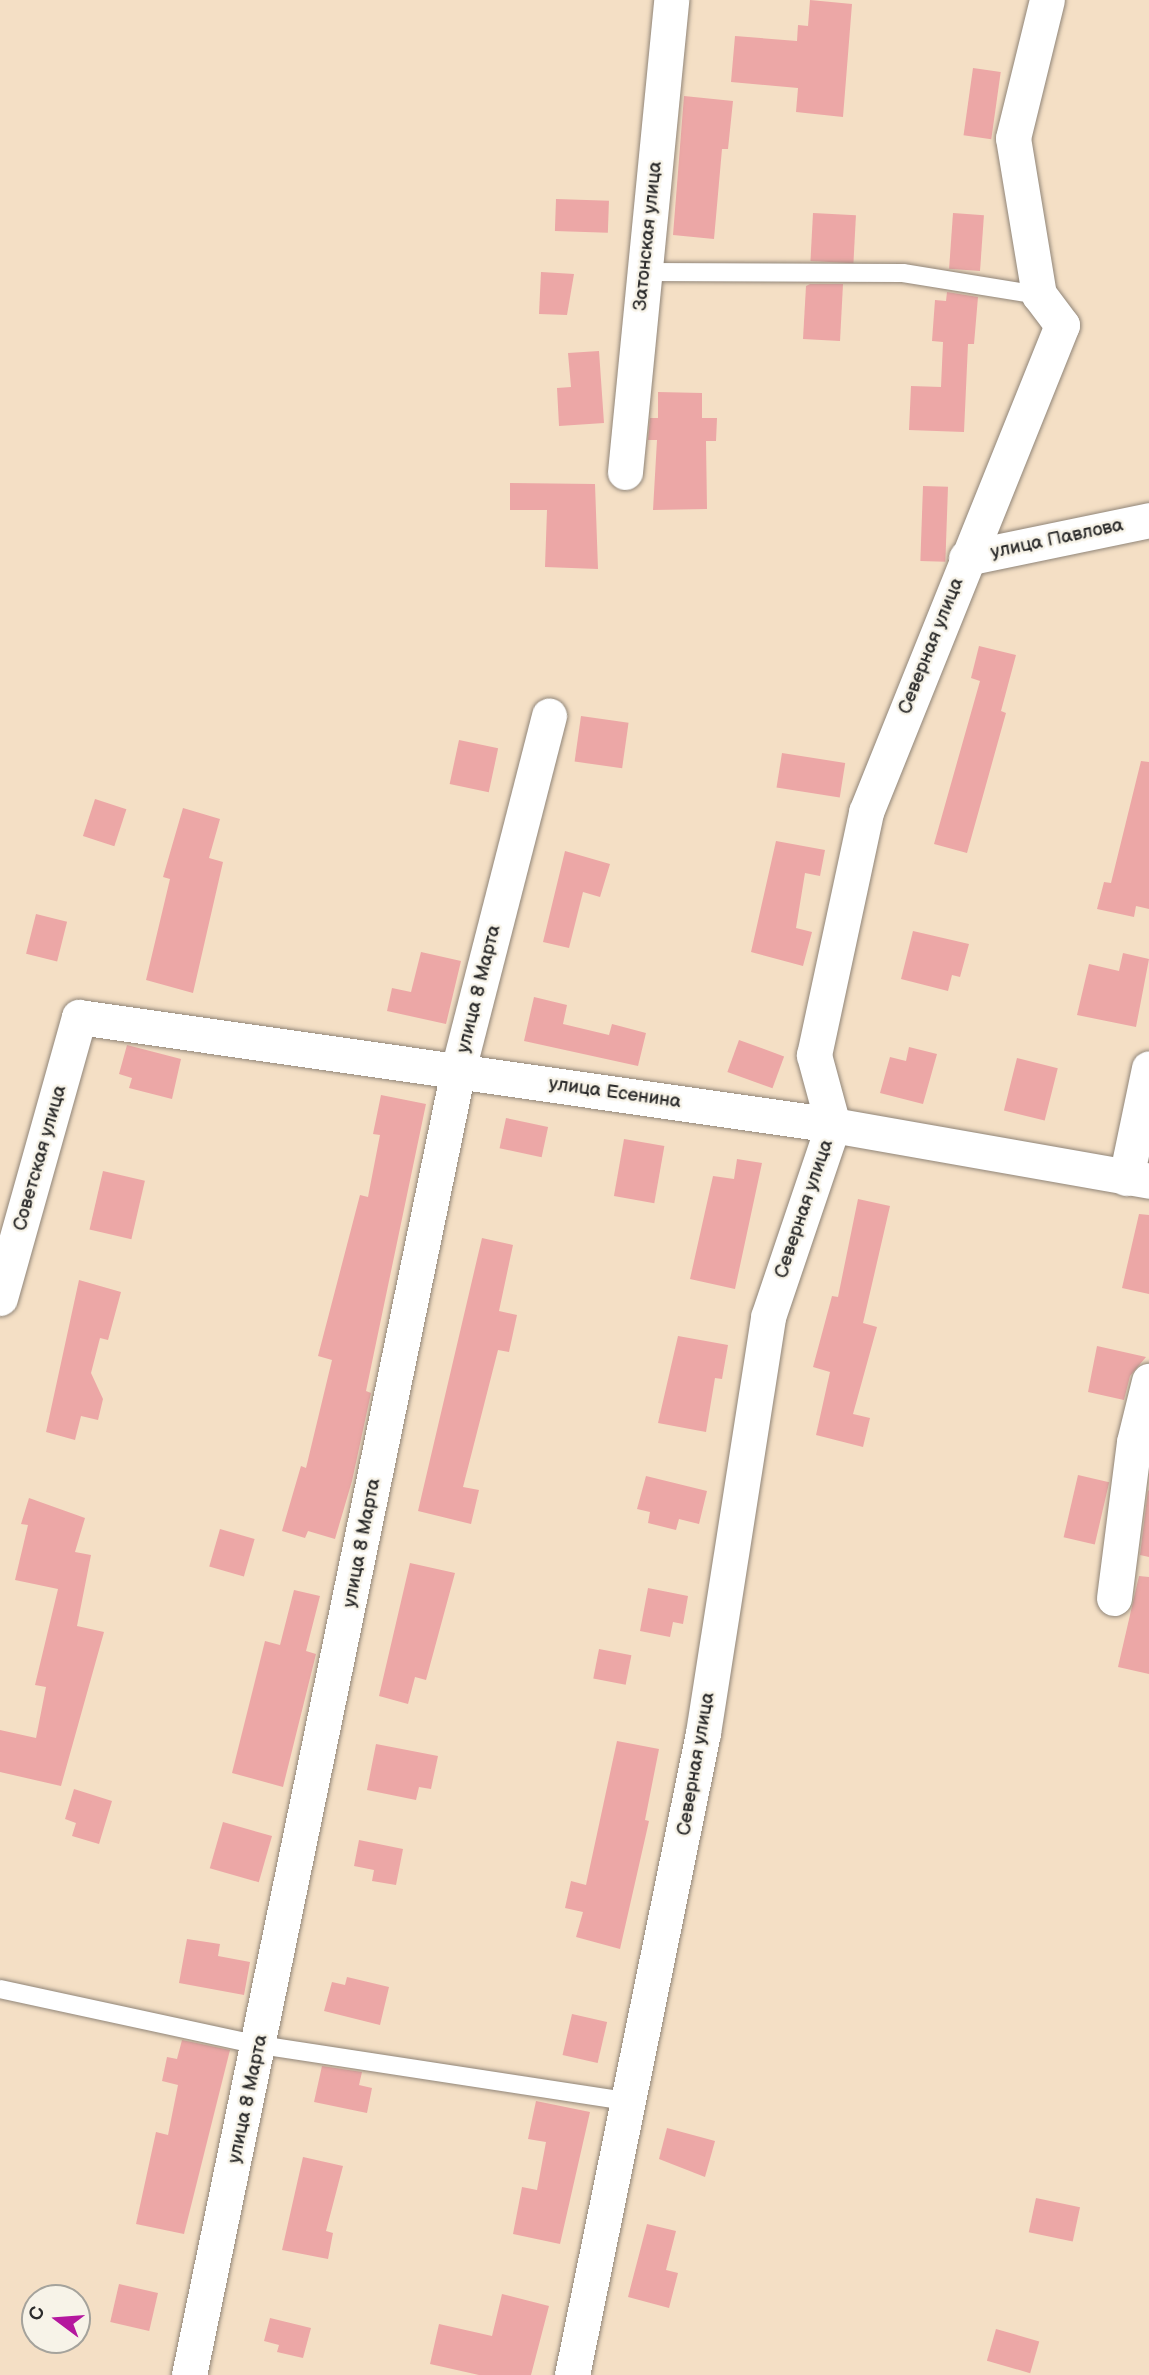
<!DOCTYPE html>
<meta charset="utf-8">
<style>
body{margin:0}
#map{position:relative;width:1149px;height:2375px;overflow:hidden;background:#f4dfc5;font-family:"Balsamiq Sans",sans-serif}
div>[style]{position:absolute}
.building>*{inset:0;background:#eca7a6;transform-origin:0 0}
.roads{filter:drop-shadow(0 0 2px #908578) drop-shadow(0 0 2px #908578)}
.lane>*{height:18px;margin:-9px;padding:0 9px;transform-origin:9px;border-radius:9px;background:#fff}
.street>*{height:35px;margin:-17.5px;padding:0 17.5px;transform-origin:17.5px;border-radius:17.5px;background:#fff}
span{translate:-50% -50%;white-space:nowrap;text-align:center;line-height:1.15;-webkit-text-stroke:5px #f7f3e8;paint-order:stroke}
.street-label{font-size:19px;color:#2b2b2b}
.north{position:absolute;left:21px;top:2284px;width:70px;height:70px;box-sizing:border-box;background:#f7f3e8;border:2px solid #a5a39c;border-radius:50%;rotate:286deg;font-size:19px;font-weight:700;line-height:28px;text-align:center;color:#2b2b2b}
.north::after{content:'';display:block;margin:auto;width:24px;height:32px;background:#b5179e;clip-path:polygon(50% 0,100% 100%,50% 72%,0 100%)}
</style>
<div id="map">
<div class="building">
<i style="clip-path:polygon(810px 0,852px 4px,843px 117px,796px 112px,798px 88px,731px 82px,735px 36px,797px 41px,798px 25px,808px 26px)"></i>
<i style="left:973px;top:68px;width:28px;height:68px;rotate:8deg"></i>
<i style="clip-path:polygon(684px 96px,733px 101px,728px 149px,722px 149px,714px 239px,673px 235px)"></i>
<i style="left:556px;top:199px;width:53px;height:32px;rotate:2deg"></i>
<i style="left:813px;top:213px;width:43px;height:48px;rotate:3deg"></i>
<i style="left:953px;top:213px;width:31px;height:56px;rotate:4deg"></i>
<i style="clip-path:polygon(541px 272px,574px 274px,567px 315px,539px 314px)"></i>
<i style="clip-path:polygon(810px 284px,843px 284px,840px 341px,803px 339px,806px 286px)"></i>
<i style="clip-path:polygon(947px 292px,978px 297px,974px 344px,968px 344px,964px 432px,909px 430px,911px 386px,941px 387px,943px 342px,932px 341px,935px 300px,946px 301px)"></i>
<i style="clip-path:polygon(599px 351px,604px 423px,559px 426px,557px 388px,571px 387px,568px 353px)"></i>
<i style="clip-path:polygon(658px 392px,702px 393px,702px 418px,717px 418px,716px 441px,706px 441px,707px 509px,653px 510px,657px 440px,648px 440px,650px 418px,658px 418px)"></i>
<i style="clip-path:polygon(510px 483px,595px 484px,598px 569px,545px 567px,547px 510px,510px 510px)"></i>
<i style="left:923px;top:486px;width:25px;height:75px;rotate:2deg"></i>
<i style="clip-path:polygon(979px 646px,1016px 655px,1001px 711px,1006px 713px,967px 853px,934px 844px,980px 681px,971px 678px)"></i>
<i style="left:581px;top:716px;width:48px;height:46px;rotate:8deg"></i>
<i style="left:459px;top:740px;width:40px;height:45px;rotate:12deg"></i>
<i style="left:782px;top:753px;width:64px;height:35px;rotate:9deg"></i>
<i style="clip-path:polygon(1141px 761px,1149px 762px,1149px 909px,1136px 906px,1134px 917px,1097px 909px,1104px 882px,1111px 883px)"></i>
<i style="left:95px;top:799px;width:33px;height:39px;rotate:18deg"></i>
<i style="clip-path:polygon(183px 808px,220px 819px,209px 858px,223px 862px,193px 993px,146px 980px,170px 879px,163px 877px)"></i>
<i style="clip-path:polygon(776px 841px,825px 850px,820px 876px,805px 873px,796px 928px,812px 932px,803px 966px,751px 952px)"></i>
<i style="clip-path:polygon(565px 851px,610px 864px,600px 897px,583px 892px,569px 948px,543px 942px)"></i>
<i style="left:36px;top:914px;width:32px;height:41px;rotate:14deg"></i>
<i style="clip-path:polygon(913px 931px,969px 944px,960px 977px,952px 975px,948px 991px,901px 979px)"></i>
<i style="clip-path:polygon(421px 952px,461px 961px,446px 1024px,387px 1011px,392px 988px,411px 992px)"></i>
<i style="clip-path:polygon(1123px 953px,1149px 959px,1136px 1027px,1077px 1015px,1089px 964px,1119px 971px)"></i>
<i style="clip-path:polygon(534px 997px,567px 1005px,563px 1024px,609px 1035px,612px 1024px,646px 1033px,638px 1066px,524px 1041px)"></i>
<i style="left:739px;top:1040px;width:48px;height:34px;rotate:20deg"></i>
<i style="clip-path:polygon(127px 1045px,181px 1059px,172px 1099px,129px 1088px,132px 1078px,119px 1074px)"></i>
<i style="clip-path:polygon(909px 1047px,937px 1054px,923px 1104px,880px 1093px,890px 1057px,906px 1061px)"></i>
<i style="left:1017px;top:1058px;width:42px;height:54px;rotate:14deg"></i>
<i style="clip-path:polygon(381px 1095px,426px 1104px,366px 1391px,371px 1393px,352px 1481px,335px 1539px,308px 1531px,305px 1538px,282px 1531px,301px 1466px,306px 1468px,332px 1360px,318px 1356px,360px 1195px,368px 1197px,380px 1135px,373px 1134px)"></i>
<i style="left:506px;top:1118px;width:43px;height:31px;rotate:12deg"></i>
<i style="left:624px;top:1139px;width:41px;height:58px;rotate:10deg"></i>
<i style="clip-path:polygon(737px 1159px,762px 1163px,735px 1289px,690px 1279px,713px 1176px,734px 1179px)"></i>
<i style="left:103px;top:1171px;width:43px;height:60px;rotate:13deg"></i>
<i style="clip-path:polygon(858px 1199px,890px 1206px,863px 1323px,877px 1327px,853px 1414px,870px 1418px,863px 1447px,816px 1435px,830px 1372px,813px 1367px,832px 1296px,838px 1297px)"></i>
<i style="clip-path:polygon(1139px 1214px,1149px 1215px,1149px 1294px,1122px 1288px)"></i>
<i style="clip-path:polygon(482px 1238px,513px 1245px,499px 1311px,517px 1315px,509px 1352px,498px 1350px,463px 1487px,479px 1490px,471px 1524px,418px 1511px)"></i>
<i style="clip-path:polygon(79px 1280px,121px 1292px,108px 1340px,100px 1338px,91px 1373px,103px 1399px,98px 1420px,81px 1416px,75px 1440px,46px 1432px)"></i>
<i style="clip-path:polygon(678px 1336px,728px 1345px,722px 1379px,715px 1378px,706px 1432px,658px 1423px)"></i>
<i style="clip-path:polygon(1097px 1346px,1146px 1357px,1130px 1376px,1124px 1400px,1088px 1392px)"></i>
<i style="left:1078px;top:1475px;width:32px;height:64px;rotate:13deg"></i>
<i style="clip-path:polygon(646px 1476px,707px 1491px,699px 1524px,679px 1519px,676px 1530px,648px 1523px,650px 1512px,637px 1509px)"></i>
<i style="clip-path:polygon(1148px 1490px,1149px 1491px,1149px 1557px,1140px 1555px)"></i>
<i style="clip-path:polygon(29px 1498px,85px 1518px,75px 1552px,91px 1555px,77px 1626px,104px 1632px,61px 1786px,0 1772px,0 1730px,36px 1738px,46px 1687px,35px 1685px,58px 1589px,15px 1580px,28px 1525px,21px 1524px)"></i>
<i style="left:220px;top:1529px;width:36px;height:39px;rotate:16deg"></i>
<i style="clip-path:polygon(410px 1563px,455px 1573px,426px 1680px,415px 1677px,408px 1704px,379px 1696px)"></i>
<i style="clip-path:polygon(1139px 1576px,1149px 1577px,1149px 1674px,1118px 1667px)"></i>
<i style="clip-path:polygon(648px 1588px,688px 1596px,683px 1624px,673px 1622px,670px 1637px,640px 1631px)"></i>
<i style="clip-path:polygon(294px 1590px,320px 1596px,306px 1651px,316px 1654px,283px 1787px,232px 1773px,265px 1641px,280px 1645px)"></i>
<i style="left:599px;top:1649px;width:33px;height:30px;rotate:11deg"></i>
<i style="clip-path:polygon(617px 1741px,659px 1749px,645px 1820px,649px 1821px,620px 1949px,576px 1937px,583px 1912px,565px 1908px,571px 1881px,586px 1885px)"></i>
<i style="clip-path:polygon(376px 1744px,438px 1756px,431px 1789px,419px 1787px,416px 1800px,367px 1790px)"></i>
<i style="clip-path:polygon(74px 1789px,112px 1801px,99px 1844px,72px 1836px,76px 1823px,65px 1819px)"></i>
<i style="left:223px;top:1822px;width:51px;height:48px;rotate:16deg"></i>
<i style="clip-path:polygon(359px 1840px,403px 1849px,396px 1885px,372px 1881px,374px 1870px,354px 1866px)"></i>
<i style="clip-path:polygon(187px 1939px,220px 1944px,218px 1956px,250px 1962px,244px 1995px,179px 1983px)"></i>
<i style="clip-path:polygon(347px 1977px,389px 1987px,380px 2025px,324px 2011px,332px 1982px,345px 1985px)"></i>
<i style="left:572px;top:2014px;width:36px;height:42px;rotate:13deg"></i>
<i style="clip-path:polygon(182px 2040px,230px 2050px,184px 2234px,136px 2224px,156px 2132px,168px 2135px,178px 2085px,162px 2081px,167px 2057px,177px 2059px)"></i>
<i style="clip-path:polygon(322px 2066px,362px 2072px,359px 2085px,372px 2088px,367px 2113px,314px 2102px)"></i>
<i style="clip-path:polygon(536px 2101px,590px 2112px,560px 2244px,513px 2234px,522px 2187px,537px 2190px,546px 2142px,528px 2139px)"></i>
<i style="clip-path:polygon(667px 2128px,715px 2141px,705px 2177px,659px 2159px)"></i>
<i style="clip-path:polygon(303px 2157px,343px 2166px,326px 2231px,333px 2233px,328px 2259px,282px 2250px)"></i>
<i style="left:1036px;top:2198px;width:45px;height:35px;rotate:12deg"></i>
<i style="clip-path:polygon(647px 2224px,676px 2231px,666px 2270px,678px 2273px,669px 2308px,628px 2297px)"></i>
<i style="left:119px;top:2284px;width:40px;height:39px;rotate:13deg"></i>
<i style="clip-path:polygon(502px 2294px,549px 2306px,531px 2375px,479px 2375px,430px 2364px,439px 2324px,492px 2336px)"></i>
<i style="clip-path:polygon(270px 2318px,311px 2328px,303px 2358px,277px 2352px,279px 2345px,264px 2341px)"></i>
<i style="left:996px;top:2329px;width:45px;height:33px;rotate:16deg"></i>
</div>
<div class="roads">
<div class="lane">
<i style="left:644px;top:272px;width:259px;rotate:0.2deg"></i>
<i style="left:903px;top:273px;width:138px;rotate:9.2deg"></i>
<i style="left:0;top:1989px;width:266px;rotate:12.2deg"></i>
<i style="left:260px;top:2045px;width:375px;rotate:8.7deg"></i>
</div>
<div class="street">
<i style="left:625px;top:472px;width:474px;rotate:-84.4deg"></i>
<i style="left:966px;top:558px;width:187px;rotate:-11.7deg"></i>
<i style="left:1126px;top:1178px;width:112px;rotate:-78.2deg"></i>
<i style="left:0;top:1298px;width:292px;rotate:-74.3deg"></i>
<i style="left:79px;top:1017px;width:762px;rotate:8.15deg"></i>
<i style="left:833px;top:1125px;width:321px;rotate:10deg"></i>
<i style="left:1114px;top:1598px;width:157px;rotate:-82.7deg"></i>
<i style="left:1134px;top:1442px;width:63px;rotate:-76.2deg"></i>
<i style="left:189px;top:2375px;width:1332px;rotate:-78.35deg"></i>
<i style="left:458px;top:1070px;width:366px;rotate:-75.6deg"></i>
<i style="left:572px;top:2375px;width:655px;rotate:-78.47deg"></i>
<i style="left:703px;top:1733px;width:421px;rotate:-81.1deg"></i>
<i style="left:768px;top:1317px;width:203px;rotate:-71.3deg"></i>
<i style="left:833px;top:1125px;width:73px;rotate:-105.2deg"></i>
<i style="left:814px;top:1055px;width:249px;rotate:-77.9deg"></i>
<i style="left:866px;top:812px;width:525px;rotate:-68.08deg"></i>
<i style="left:1062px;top:325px;width:38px;rotate:-127deg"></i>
<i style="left:1039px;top:295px;width:159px;rotate:-99.4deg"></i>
<i style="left:1013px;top:138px;width:142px;rotate:-76.2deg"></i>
</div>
</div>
<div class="street-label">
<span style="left:648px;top:236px;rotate:-84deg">Затонская улица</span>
<span style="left:1057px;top:539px;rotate:-12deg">улица Павлова</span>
<span style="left:931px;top:646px;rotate:-68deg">Северная улица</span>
<span style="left:479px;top:989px;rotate:-76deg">улица 8 Марта</span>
<span style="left:615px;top:1093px;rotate:8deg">улица Есенина</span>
<span style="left:40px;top:1158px;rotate:-74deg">Советская улица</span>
<span style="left:804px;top:1209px;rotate:-71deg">Северная улица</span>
<span style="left:362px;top:1543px;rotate:-79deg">улица 8 Марта</span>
<span style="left:696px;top:1764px;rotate:-80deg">Северная улица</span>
<span style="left:248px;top:2099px;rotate:-78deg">улица 8 Марта</span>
</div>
<div class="north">С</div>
</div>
